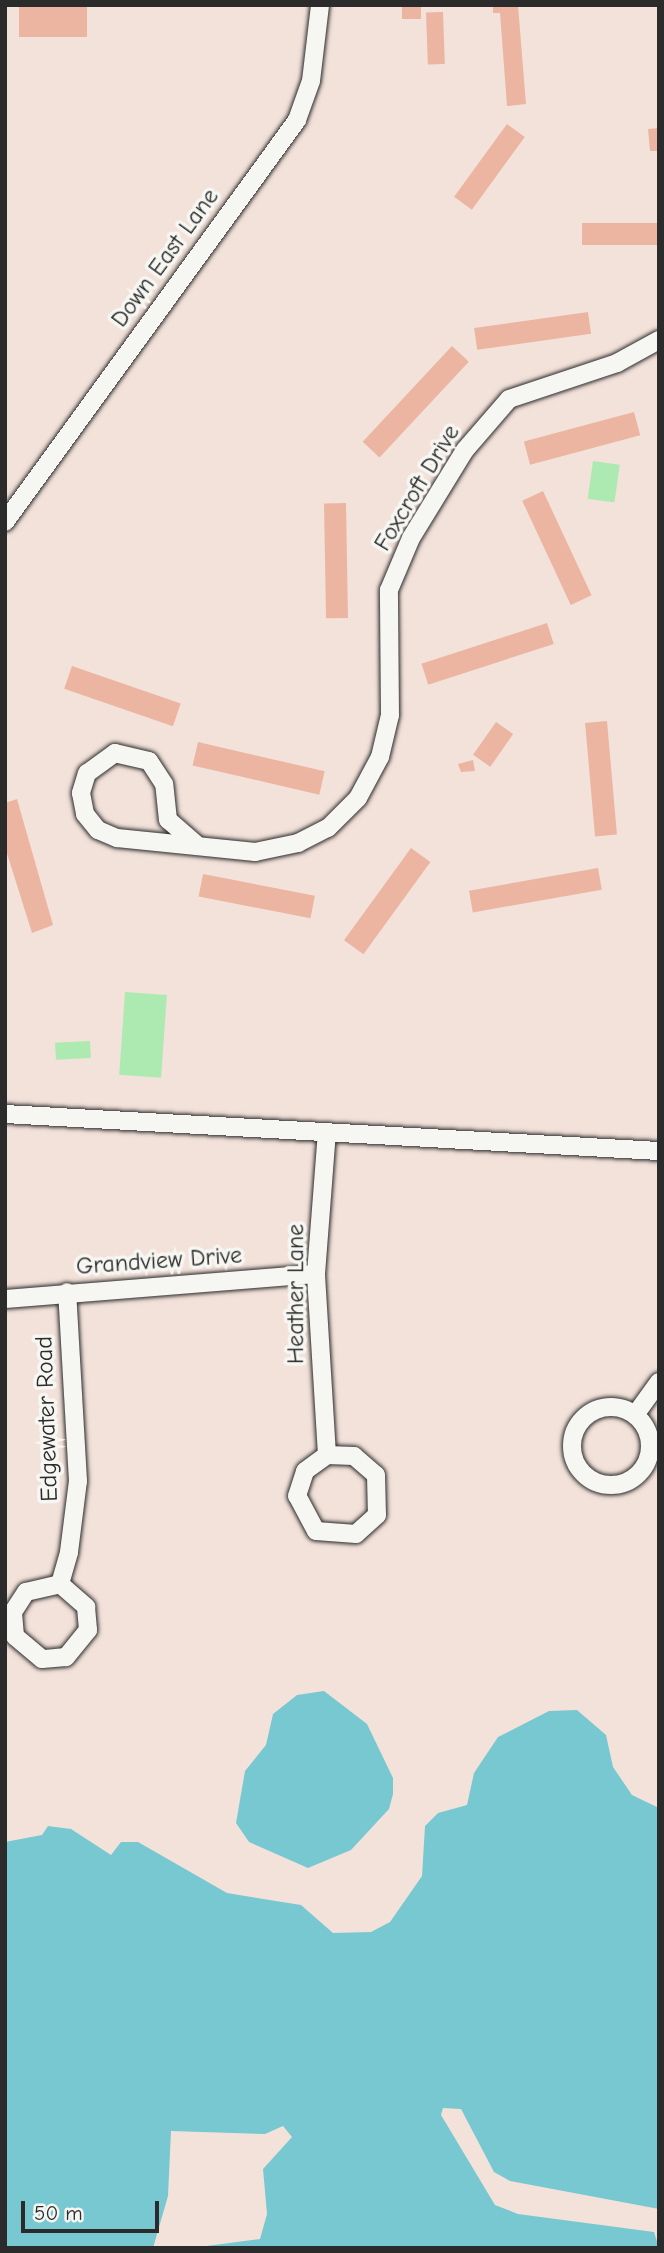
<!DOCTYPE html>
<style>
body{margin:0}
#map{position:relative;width:664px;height:2253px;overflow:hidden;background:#f3e2da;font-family:"Comic Neue",sans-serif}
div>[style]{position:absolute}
.green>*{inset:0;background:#adeab1;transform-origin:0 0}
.water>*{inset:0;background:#78c8d2}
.building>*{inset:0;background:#ecb5a2;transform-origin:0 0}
.roads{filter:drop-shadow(0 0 2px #2b2b2b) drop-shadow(0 0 2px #2b2b2b)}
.street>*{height:18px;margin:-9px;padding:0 9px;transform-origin:9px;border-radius:9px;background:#f6f6f2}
.street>.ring{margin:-9px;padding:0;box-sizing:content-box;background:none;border:18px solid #f6f6f2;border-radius:50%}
span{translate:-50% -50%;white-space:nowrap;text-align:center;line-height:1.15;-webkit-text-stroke:7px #f6f6f2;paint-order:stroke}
.street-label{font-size:24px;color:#2b2b2b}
.frame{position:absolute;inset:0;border:7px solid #2b2b2b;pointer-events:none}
.scale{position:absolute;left:21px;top:2201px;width:138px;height:32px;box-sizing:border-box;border:4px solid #2b2b2b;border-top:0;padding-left:9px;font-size:21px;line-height:24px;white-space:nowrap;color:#2b2b2b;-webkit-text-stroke:5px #f6f6f2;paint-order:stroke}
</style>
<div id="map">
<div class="green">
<i style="left:593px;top:461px;width:27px;height:38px;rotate:8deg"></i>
<i style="left:125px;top:992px;width:42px;height:83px;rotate:4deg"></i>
<i style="left:90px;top:1041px;width:17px;height:35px;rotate:87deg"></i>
</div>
<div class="water">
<i style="clip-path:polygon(324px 1691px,367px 1724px,393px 1778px,393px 1794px,389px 1809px,351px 1850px,308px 1868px,249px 1842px,236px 1823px,245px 1771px,266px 1745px,273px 1714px,297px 1695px)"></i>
<i style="clip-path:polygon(577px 1710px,606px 1735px,613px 1767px,632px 1795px,659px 1808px,659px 2209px,510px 2181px,494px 2172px,461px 2109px,443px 2108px,441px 2115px,495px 2205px,518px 2214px,654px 2232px,659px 2248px,191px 2248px,260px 2239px,267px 2214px,263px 2169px,292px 2137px,283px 2126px,265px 2134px,171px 2131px,168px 2196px,153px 2248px,5px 2248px,5px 1842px,42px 1835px,48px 1826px,71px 1829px,111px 1855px,121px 1842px,138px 1842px,227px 1893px,301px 1905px,333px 1933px,371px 1932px,390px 1922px,422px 1876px,425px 1826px,438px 1813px,467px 1805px,474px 1773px,498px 1737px,549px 1711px)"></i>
</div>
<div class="building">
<i style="left:19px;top:5px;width:68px;height:32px"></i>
<i style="left:402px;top:5px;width:19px;height:14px"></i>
<i style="clip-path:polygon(493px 5px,518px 5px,526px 104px,507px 106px,500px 13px,493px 13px)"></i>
<i style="left:443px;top:12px;width:52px;height:17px;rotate:88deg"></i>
<i style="left:507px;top:124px;width:22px;height:90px;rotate:36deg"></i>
<i style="clip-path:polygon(659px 128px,659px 151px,650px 151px,648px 129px)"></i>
<i style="left:659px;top:223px;width:22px;height:77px;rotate:90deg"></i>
<i style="left:588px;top:312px;width:22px;height:115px;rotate:82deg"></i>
<i style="left:452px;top:346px;width:23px;height:131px;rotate:43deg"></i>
<i style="left:634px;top:412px;width:24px;height:114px;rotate:75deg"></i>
<i style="left:543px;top:491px;width:115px;height:23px;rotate:65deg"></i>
<i style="left:346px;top:503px;width:115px;height:22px;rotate:89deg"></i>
<i style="left:547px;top:623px;width:22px;height:132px;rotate:72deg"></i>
<i style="left:72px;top:666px;width:115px;height:24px;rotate:19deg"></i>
<i style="left:607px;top:721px;width:114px;height:22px;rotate:85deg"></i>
<i style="left:496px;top:722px;width:21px;height:40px;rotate:35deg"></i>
<i style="left:198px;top:742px;width:130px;height:24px;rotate:13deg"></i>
<i style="clip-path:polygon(473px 760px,475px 771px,461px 772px,458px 764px)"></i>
<i style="clip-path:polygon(17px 799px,53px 925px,32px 933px,5px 847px,5px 803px)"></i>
<i style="left:411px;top:848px;width:24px;height:114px;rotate:36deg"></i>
<i style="left:598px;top:868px;width:22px;height:131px;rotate:80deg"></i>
<i style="left:203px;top:874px;width:114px;height:23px;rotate:11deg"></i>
</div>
<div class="roads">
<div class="street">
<i style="left:5px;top:522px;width:497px;rotate:-54deg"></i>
<i style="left:297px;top:120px;width:41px;rotate:-70.3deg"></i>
<i style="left:311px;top:81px;width:77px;rotate:-83.2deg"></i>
<i style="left:197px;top:845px;width:38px;rotate:-139deg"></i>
<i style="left:168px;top:820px;width:36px;rotate:-96deg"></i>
<i style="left:164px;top:784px;width:27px;rotate:-123deg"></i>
<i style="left:149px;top:761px;width:35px;rotate:-167deg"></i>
<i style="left:115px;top:753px;width:34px;rotate:144deg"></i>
<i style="left:87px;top:773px;width:21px;rotate:107deg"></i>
<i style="left:81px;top:793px;width:21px;rotate:79deg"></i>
<i style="left:85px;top:814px;width:21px;rotate:51deg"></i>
<i style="left:98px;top:830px;width:21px;rotate:23deg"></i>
<i style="left:117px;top:838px;width:139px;rotate:5.8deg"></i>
<i style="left:255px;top:852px;width:44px;rotate:-11.8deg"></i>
<i style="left:298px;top:843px;width:34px;rotate:-27deg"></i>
<i style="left:328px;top:828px;width:42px;rotate:-45deg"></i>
<i style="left:358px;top:798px;width:47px;rotate:-61.8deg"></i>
<i style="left:380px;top:757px;width:43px;rotate:-76.6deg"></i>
<i style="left:390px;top:715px;width:125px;rotate:-90.5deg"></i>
<i style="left:389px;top:590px;width:56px;rotate:-67.1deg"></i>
<i style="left:411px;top:538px;width:103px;rotate:-58.5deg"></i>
<i style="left:465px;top:450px;width:67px;rotate:-49.2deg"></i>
<i style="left:509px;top:399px;width:114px;rotate:-18.4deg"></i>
<i style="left:617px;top:363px;width:48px;rotate:-28.7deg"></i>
<i style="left:5px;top:1114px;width:655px;rotate:3.24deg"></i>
<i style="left:5px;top:1299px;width:312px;rotate:-4.6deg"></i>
<i class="ring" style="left:572px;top:1407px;width:60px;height:60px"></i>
<i style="left:635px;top:1415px;width:41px;rotate:-54deg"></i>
<i style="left:327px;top:1455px;width:27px;rotate:2deg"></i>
<i style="left:354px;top:1456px;width:29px;rotate:41deg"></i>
<i style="left:376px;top:1475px;width:40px;rotate:88.6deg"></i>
<i style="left:377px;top:1515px;width:28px;rotate:138deg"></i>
<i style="left:356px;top:1534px;width:40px;rotate:-175.7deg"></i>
<i style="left:316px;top:1531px;width:40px;rotate:-118deg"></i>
<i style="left:297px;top:1496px;width:26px;rotate:-72deg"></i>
<i style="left:305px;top:1471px;width:27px;rotate:-36deg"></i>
<i style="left:327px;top:1455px;width:181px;rotate:-93.5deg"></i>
<i style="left:316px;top:1274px;width:142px;rotate:-85.6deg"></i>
<i style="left:60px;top:1584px;width:35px;rotate:41deg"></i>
<i style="left:86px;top:1607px;width:23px;rotate:85deg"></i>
<i style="left:88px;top:1630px;width:35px;rotate:129deg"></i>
<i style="left:66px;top:1657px;width:24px;rotate:175deg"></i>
<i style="left:42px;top:1659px;width:35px;rotate:-140deg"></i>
<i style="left:15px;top:1636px;width:24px;rotate:-95deg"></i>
<i style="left:13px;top:1612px;width:24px;rotate:-57deg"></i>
<i style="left:26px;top:1592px;width:35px;rotate:-13deg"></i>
<i style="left:60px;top:1584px;width:33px;rotate:-74deg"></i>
<i style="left:69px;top:1552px;width:72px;rotate:-82.8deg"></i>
<i style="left:78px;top:1481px;width:189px;rotate:-93.3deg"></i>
</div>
</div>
<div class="street-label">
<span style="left:165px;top:258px;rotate:-54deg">Down East Lane</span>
<span style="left:417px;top:488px;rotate:-59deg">Foxcroft Drive</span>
<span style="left:159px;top:1261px;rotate:-4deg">Grandview Drive</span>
<span style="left:296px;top:1294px;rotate:-90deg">Heather Lane</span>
<span style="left:47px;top:1419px;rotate:-92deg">Edgewater Road</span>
</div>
<div class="frame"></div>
<div class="scale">50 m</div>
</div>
